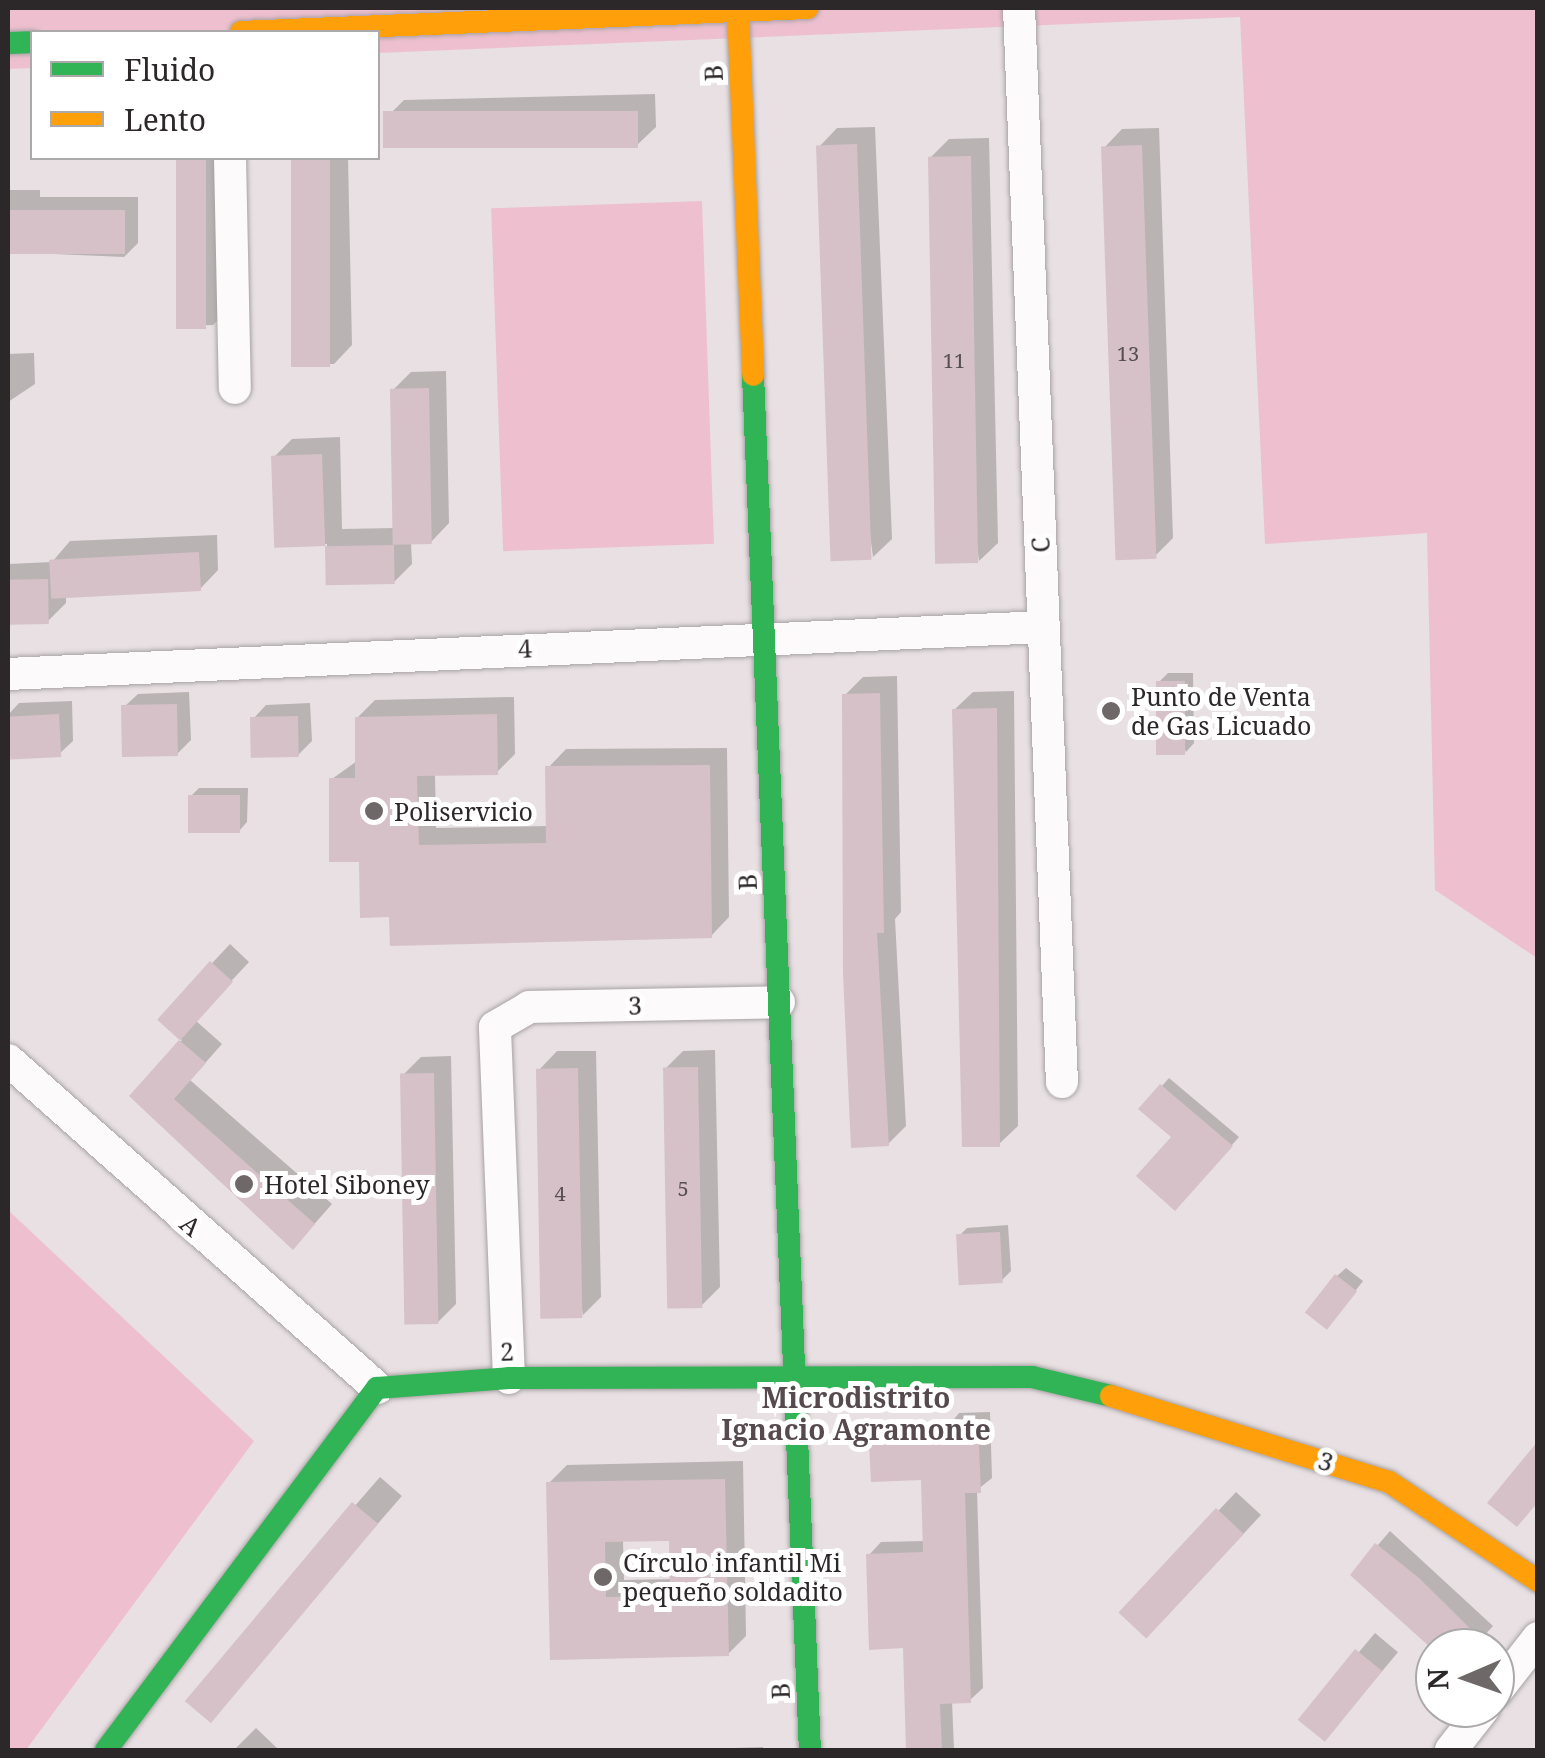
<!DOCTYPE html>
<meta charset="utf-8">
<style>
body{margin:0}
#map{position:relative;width:1545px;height:1758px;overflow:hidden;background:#e8e0e2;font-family:"Noto Serif",serif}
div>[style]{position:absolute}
.green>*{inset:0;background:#eec0cf;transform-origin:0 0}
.shadow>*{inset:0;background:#0003;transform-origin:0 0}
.building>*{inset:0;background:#d5c1c7;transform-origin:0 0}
.roads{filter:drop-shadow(0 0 2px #a8a2a4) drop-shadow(0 0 2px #a8a2a4)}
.street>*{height:32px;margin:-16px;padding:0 16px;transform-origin:16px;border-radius:16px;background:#fcfafb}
.fast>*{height:22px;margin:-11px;padding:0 11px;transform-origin:11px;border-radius:11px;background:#30b455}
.slow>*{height:22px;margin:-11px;padding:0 11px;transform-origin:11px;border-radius:11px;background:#ff9f0a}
.dots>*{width:28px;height:28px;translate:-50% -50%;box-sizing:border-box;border:5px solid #fff;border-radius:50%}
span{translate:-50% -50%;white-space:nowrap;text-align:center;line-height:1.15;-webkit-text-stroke:10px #fff;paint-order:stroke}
.number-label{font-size:20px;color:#564e50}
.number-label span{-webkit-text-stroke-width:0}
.street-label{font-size:25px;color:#2c2728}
.poi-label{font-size:25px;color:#2c2728}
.left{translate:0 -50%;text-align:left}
.neighbourhood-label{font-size:28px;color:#564a4e;font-weight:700}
.frame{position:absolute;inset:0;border:10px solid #2c2728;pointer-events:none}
.legend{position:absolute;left:30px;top:30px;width:350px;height:130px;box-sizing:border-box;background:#fff;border:2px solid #aba9a9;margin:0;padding:12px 18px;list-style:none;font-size:30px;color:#2c2728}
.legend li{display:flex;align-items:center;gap:20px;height:50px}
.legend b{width:50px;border:2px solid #aba9a9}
.north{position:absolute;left:1415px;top:1628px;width:100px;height:100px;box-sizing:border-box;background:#fff;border:2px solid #aba9a9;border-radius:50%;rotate:268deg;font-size:28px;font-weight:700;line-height:40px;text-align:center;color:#2c2728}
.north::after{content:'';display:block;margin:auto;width:35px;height:45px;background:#6e6869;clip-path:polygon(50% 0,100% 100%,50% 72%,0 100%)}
</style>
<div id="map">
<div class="green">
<i style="clip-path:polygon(8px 8px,1537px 8px,1537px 958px,1435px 890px,1427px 533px,1265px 544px,1240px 17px,378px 53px,378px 32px,32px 32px,32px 68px,8px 69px)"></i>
<i style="left:702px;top:201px;width:343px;height:211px;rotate:88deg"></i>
<i style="clip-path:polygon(8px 1210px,254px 1441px,26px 1750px,8px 1750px)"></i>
</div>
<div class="shadow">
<i style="clip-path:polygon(655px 94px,656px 127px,637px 145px,386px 118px,404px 100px)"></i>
<i style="clip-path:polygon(875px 127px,892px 539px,873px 557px,819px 147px,837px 128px)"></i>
<i style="clip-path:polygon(1159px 128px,1173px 538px,1155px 556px,1104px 148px,1122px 129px)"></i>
<i style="clip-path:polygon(989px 138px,998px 543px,979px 561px,930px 158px,949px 139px)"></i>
<i style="clip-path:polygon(178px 158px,221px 158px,226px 312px,213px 325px,184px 326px)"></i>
<i style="clip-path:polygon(294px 158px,348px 158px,352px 345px,334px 364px,298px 364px)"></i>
<i style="clip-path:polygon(8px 190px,40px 190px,40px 197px,138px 197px,138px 243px,124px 257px,8px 252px)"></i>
<i style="clip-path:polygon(34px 353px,35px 384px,8px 402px,8px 354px)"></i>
<i style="clip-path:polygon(446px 371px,449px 523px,431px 542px,411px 542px,412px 564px,394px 582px,328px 583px,327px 544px,276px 546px,274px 457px,292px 439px,340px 437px,342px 529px,396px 528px,393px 390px,411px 372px)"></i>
<i style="clip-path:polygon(217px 535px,218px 570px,200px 589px,66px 594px,66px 603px,48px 621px,8px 623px,8px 564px,52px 562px,70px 541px)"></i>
<i style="clip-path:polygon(1168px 673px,1193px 673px,1194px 743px,1186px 752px,1159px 682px)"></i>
<i style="clip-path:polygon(897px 676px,901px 912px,895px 919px,906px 1126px,888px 1144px,845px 695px,863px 677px)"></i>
<i style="clip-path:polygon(1014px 691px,1018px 1126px,999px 1144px,954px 710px,973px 692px)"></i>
<i style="clip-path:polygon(189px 692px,191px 740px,177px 754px,124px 707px,138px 694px)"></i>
<i style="clip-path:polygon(514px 697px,515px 754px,497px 772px,435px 773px,436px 828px,548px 826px,548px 768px,566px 749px,727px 748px,729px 917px,711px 936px,392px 915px,361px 860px,332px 779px,357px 761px,357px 718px,375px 700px)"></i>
<i style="clip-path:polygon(72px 701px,73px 741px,59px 754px,8px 756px,8px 715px,19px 703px)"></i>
<i style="clip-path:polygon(310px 703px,312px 741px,298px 755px,253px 719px,266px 705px)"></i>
<i style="clip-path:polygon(199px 788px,248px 788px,247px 822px,239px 831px,190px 797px)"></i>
<i style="clip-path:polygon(230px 944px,249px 962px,195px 1020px,222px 1044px,190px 1080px,332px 1204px,310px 1229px,132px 1096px,182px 1040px,160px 1019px)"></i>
<i style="clip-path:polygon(715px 1050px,720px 1287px,702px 1305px,665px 1069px,683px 1051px)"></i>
<i style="clip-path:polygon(557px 1051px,596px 1051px,601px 1297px,583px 1315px,539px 1070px)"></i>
<i style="clip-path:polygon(451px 1056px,456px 1304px,438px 1322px,403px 1075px,421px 1057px)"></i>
<i style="clip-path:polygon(1169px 1078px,1239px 1137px,1183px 1200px,1162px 1086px)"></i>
<i style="clip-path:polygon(1008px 1225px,1011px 1271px,1002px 1280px,959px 1236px,967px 1228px)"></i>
<i style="clip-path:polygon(1346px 1268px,1363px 1281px,1335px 1317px,1337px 1276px)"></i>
<i style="clip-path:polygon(990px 1412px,992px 1478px,977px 1490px,983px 1688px,970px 1700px,952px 1701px,954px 1750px,908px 1750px,905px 1646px,869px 1555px,881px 1542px,925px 1541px,923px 1477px,872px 1444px,884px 1432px,946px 1429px,959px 1413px)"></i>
<i style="clip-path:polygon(evenodd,743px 1461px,746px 1636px,728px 1654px,552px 1658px,549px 1483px,567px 1465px,743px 1461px,671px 1539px,672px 1579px,624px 1580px,623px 1540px,671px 1539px)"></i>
<i style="left:380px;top:1477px;width:29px;height:295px;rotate:41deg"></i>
<i style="clip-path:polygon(1236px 1492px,1261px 1515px,1165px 1618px,1122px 1613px)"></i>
<i style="clip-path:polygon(1390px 1531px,1493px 1626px,1473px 1648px,1435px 1648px,1353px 1574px)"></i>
<i style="left:1375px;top:1633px;width:30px;height:113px;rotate:40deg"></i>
<i style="clip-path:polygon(256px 1728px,279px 1750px,234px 1750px)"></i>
<i style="clip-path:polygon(763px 1747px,763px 1750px,731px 1750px,734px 1748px)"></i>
</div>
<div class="building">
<i style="left:638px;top:111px;width:37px;height:255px;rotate:90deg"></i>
<i style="left:857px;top:144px;width:416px;height:41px;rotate:88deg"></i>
<i style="left:1142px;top:145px;width:414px;height:41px;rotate:88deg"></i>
<i style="left:971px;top:156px;width:407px;height:43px;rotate:89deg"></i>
<i style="left:176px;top:158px;width:30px;height:171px"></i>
<i style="left:291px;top:158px;width:39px;height:209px"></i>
<i style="left:8px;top:210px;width:117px;height:44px"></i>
<i style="left:429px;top:388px;width:156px;height:39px;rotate:89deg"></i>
<i style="left:322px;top:454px;width:92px;height:51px;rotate:88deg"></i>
<i style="left:394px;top:545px;width:39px;height:69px;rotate:89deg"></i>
<i style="left:199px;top:552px;width:39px;height:150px;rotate:87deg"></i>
<i style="left:48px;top:579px;width:45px;height:40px;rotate:89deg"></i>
<i style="left:1156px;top:681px;width:29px;height:74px"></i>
<i style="clip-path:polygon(880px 693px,884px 933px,877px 933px,889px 1146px,851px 1148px,843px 973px,842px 694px)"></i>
<i style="left:177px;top:704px;width:52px;height:56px;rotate:89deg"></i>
<i style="clip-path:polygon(997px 708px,1000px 1147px,962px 1147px,952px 709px)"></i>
<i style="left:59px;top:714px;width:43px;height:51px;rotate:87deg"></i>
<i style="clip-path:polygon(497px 714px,498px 775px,417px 776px,419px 845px,546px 843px,545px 766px,710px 765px,712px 938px,390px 946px,389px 917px,360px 918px,359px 862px,329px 862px,329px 778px,355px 778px,355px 717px)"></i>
<i style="left:298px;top:716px;width:41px;height:48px;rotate:89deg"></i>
<i style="left:240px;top:795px;width:38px;height:52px;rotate:90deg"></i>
<i style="left:210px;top:961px;width:31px;height:79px;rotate:42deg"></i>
<i style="clip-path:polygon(179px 1040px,206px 1063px,174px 1099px,315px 1224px,293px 1250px,129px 1096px)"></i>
<i style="left:698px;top:1067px;width:241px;height:35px;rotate:89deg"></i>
<i style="left:578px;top:1068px;width:250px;height:42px;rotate:89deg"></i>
<i style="left:434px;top:1073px;width:251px;height:34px;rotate:89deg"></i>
<i style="clip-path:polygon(1160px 1084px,1233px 1146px,1175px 1211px,1136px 1176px,1171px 1137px,1138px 1109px)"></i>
<i style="left:1000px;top:1232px;width:51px;height:44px;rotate:87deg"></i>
<i style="left:1335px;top:1274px;width:28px;height:49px;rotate:38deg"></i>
<i style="clip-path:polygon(978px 1423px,981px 1493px,965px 1493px,971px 1703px,940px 1704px,942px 1750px,906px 1750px,903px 1648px,869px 1650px,866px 1554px,923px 1552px,921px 1480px,871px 1482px,869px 1444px,944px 1440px,944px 1425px)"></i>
<i style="clip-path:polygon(1538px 1441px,1538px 1502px,1517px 1527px,1487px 1503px)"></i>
<i style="clip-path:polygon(evenodd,725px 1479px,729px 1656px,550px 1660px,546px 1482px,725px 1479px,669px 1541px,670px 1596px,606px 1597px,605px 1542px,669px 1541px)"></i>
<i style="left:352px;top:1502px;width:34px;height:260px;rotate:40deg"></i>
<i style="left:1216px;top:1508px;width:38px;height:143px;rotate:43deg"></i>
<i style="clip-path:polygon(1375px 1543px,1419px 1578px,1490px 1648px,1431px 1648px,1350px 1575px)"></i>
<i style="left:1355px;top:1649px;width:35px;height:91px;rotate:39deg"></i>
</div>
<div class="roads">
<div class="street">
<i style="left:1019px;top:8px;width:1075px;rotate:87.71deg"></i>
<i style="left:230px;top:158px;width:230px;rotate:88.8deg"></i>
<i style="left:8px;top:674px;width:1036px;rotate:-2.6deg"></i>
<i style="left:8px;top:1060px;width:494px;rotate:41.6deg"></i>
<i style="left:509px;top:1378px;width:351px;rotate:-92.3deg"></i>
<i style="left:495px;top:1027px;width:39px;rotate:-30deg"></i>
<i style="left:529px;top:1007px;width:250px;rotate:-1.1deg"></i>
<i style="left:1495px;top:1693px;width:70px;rotate:-52deg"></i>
<i style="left:1451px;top:1750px;width:53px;rotate:-51.8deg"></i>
</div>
<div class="fast">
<i style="left:8px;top:43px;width:24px;rotate:-2deg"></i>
<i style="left:753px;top:375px;width:1376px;rotate:87.63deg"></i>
<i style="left:106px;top:1750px;width:452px;rotate:-53.2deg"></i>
<i style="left:377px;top:1388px;width:132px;rotate:-4.3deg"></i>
<i style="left:509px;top:1378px;width:523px;rotate:-0.11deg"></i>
<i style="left:1032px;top:1377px;width:81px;rotate:13.5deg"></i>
</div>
<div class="slow">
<i style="left:738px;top:11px;width:364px;rotate:87.6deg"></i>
<i style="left:241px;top:32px;width:567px;rotate:-2.43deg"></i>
<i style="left:1111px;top:1396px;width:291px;rotate:17.2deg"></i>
<i style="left:1389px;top:1482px;width:179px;rotate:33.6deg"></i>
</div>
</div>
<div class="dots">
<i style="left:1111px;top:711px;background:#6e6869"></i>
<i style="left:374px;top:811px;background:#6e6869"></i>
<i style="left:244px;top:1184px;background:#6e6869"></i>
<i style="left:603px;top:1577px;background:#6e6869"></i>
</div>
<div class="number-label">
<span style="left:1128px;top:353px">13</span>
<span style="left:954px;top:360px">11</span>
<span style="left:683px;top:1188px">5</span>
<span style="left:560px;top:1193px">4</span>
</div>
<div class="street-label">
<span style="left:713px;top:73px;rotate:-92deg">B</span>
<span style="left:1040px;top:545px;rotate:-92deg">C</span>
<span style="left:525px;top:648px;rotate:-3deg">4</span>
<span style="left:747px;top:882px;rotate:-92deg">B</span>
<span style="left:635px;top:1005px;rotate:-1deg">3</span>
<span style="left:191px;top:1225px;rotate:41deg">A</span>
<span style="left:507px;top:1351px;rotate:-2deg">2</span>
<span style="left:1326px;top:1461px;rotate:18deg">3</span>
<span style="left:780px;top:1691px;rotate:-92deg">B</span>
</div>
<div class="poi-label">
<span class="left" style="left:1131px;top:711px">Punto de Venta<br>de Gas Licuado</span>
<span class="left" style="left:394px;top:811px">Poliservicio</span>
<span class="left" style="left:264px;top:1184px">Hotel Siboney</span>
<span class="left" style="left:623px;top:1577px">Círculo infantil Mi<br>pequeño soldadito</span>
</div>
<div class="neighbourhood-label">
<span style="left:856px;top:1413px">Microdistrito<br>Ignacio Agramonte</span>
</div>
<div class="frame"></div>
<ul class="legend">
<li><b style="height:12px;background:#30b455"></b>Fluido</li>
<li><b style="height:12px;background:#ff9f0a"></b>Lento</li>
</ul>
<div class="north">N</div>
</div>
